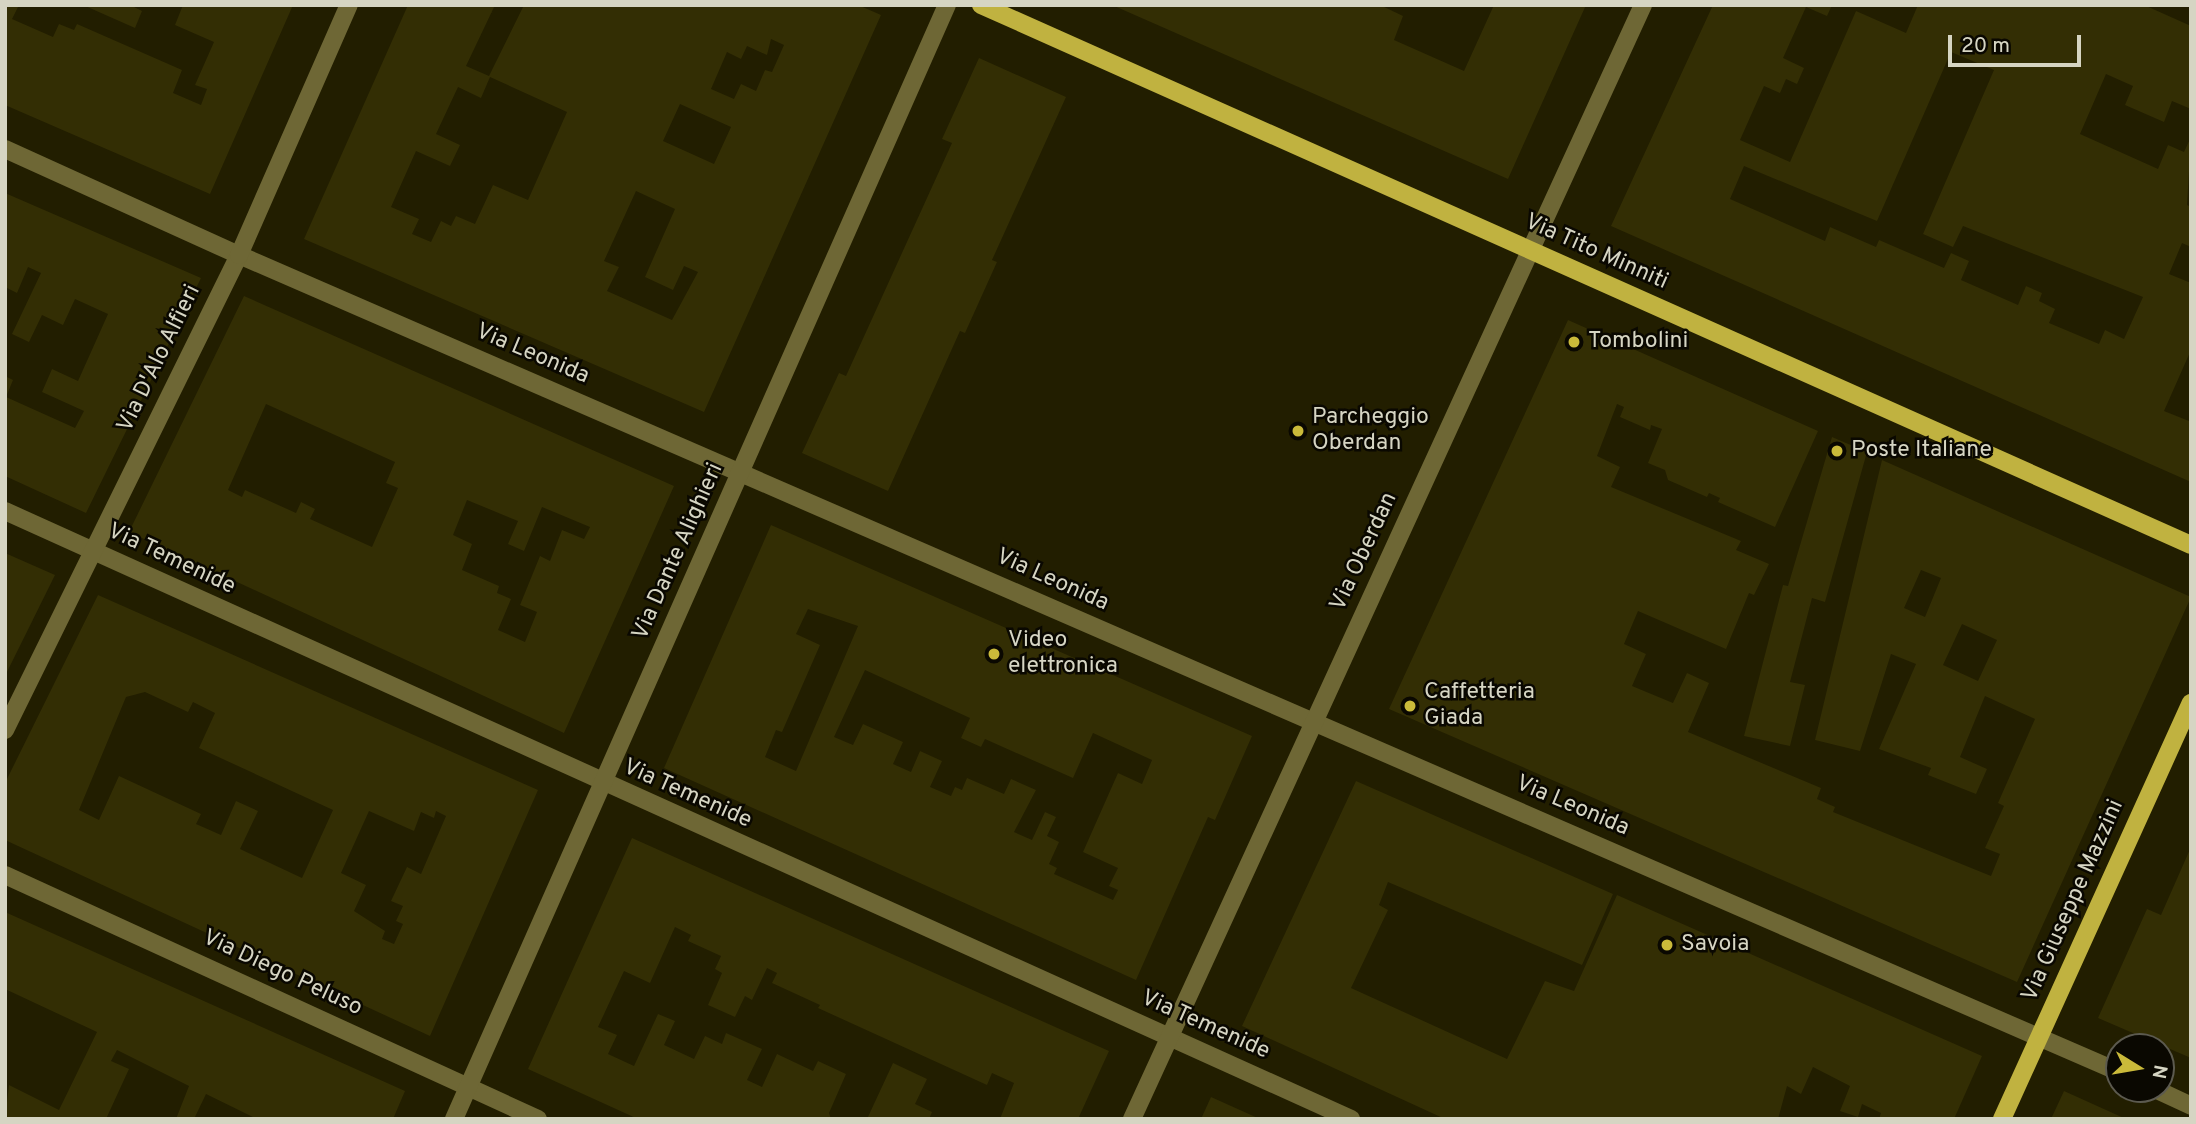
<!DOCTYPE html>
<style>
body{margin:0}
#map{position:relative;width:2196px;height:1124px;overflow:hidden;background:#221e00;font-family:Overpass,sans-serif}
div>[style]{position:absolute}
.building>*{inset:0;background:#332e04}
.minor>*{height:18px;margin:-9px;padding:0 9px;transform-origin:9px;border-radius:9px;background:#6e6735}
.major>*{height:18px;margin:-9px;padding:0 9px;transform-origin:9px;border-radius:9px;background:#c0b240}
.dots>*{width:19px;height:19px;translate:-50% -50%;box-sizing:border-box;border:4px solid #0a0801;border-radius:50%}
span{translate:-50% -50%;white-space:nowrap;text-align:center;line-height:1.15;-webkit-text-stroke:5px #0a0801;paint-order:stroke}
.street-label{font-size:23px;color:#d6d5c3}
.poi-label{font-size:23px;color:#d6d5c3}
.left{translate:0 -50%;text-align:left}
.frame{position:absolute;inset:0;border:7px solid #d6d5c3;pointer-events:none}
.north{position:absolute;left:2105px;top:1033px;width:70px;height:70px;box-sizing:border-box;background:#0a0801;border:2px solid #5c5a4f;border-radius:50%;rotate:101deg;font-size:19px;font-weight:700;line-height:28px;text-align:center;color:#d6d5c3}
.north::after{content:'';display:block;margin:auto;width:24px;height:32px;background:#caba3a;clip-path:polygon(50% 0,100% 100%,50% 72%,0 100%)}
.scale{position:absolute;left:1948px;top:35px;width:133px;height:32px;box-sizing:border-box;border:4px solid #d6d5c3;border-top:0;padding-left:9px;font-size:21px;line-height:24px;white-space:nowrap;color:#d6d5c3;-webkit-text-stroke:5px #0a0801;paint-order:stroke}
</style>
<div id="map">
<div class="building">
<i style="clip-path:polygon(5px 5px,19px 5px,12px 19px,53px 37px,59px 24px,74px 30px,77px 24px,182px 70px,173px 93px,201px 105px,207px 89px,195px 85px,214px 42px,175px 25px,183px 5px,293px 5px,210px 194px,5px 105px)"></i>
<i style="clip-path:polygon(83px 5px,130px 5px,142px 11px,135px 28px)"></i>
<i style="clip-path:polygon(evenodd,408px 5px,495px 5px,466px 66px,489px 76px,524px 5px,858px 5px,881px 15px,704px 412px,304px 239px,408px 5px,771px 39px,784px 45px,772px 72px,765px 70px,756px 91px,741px 84px,734px 99px,711px 89px,727px 52px,741px 59px,747px 46px,767px 55px,771px 39px,408px 5px,490px 77px,567px 112px,528px 200px,493px 185px,475px 224px,456px 216px,451px 226px,441px 221px,431px 242px,412px 234px,419px 219px,391px 207px,416px 151px,450px 166px,460px 145px,436px 134px,458px 87px,481px 98px,490px 77px,408px 5px,680px 104px,731px 127px,714px 164px,663px 141px,680px 104px,408px 5px,636px 191px,675px 209px,645px 277px,673px 290px,684px 266px,698px 272px,672px 320px,607px 291px,619px 267px,604px 261px,636px 191px)"></i>
<i style="clip-path:polygon(1112px 5px,1380px 5px,1403px 16px,1394px 40px,1464px 71px,1494px 5px,1586px 5px,1508px 179px)"></i>
<i style="clip-path:polygon(evenodd,1713px 5px,1832px 5px,1827px 16px,1806px 7px,1783px 58px,1804px 68px,1797px 84px,1786px 79px,1780px 93px,1764px 86px,1740px 140px,1790px 162px,1856px 11px,1906px 33px,1918px 5px,2144px 5px,2191px 26px,2191px 109px,2172px 101px,2164px 122px,2125px 105px,2133px 86px,2106px 74px,2080px 134px,2158px 169px,2168px 145px,2184px 152px,2191px 137px,2187px 205px,2191px 207px,2191px 247px,2182px 243px,2169px 274px,2191px 283px,2191px 350px,2164px 411px,2189px 421px,2191px 417px,2191px 482px,1611px 226px,1713px 5px,1951px 52px,1994px 70px,1923px 234px,1953px 247px,1963px 226px,2143px 297px,2124px 339px,2105px 330px,2099px 344px,2049px 323px,2055px 309px,2039px 301px,2042px 293px,2026px 286px,2018px 305px,1961px 280px,1969px 261px,1951px 253px,1944px 268px,1879px 240px,1876px 247px,1830px 227px,1825px 241px,1730px 199px,1744px 166px,1877px 221px,1951px 52px)"></i>
<i style="clip-path:polygon(979px 58px,1066px 97px,992px 260px,997px 262px,965px 333px,960px 331px,888px 491px,802px 453px,839px 373px,846px 376px,952px 143px,942px 139px)"></i>
<i style="clip-path:polygon(5px 193px,201px 278px,86px 513px,5px 476px,5px 376px,13px 380px,6px 397px,75px 428px,84px 411px,42px 392px,52px 369px,78px 381px,108px 314px,75px 299px,63px 325px,42px 315px,29px 342px,12px 334px,41px 273px,28px 267px,17px 293px,5px 287px)"></i>
<i style="clip-path:polygon(evenodd,244px 296px,674px 486px,564px 733px,129px 532px,244px 296px,266px 404px,395px 462px,386px 483px,398px 488px,372px 547px,310px 519px,315px 509px,301px 502px,296px 513px,245px 490px,242px 497px,228px 490px,266px 404px,244px 296px,467px 500px,518px 521px,508px 544px,524px 551px,542px 507px,590px 527px,584px 539px,562px 530px,550px 561px,540px 556px,520px 605px,537px 612px,525px 642px,498px 630px,511px 599px,497px 593px,499px 586px,462px 570px,472px 544px,453px 535px,467px 500px)"></i>
<i style="clip-path:polygon(evenodd,1568px 320px,1818px 431px,1775px 527px,1718px 502px,1720px 498px,1709px 493px,1707px 497px,1668px 480px,1665px 470px,1648px 463px,1662px 429px,1651px 425px,1650px 430px,1620px 417px,1624px 407px,1617px 404px,1597px 456px,1620px 467px,1611px 487px,1741px 541px,1736px 550px,1769px 564px,1754px 595px,1749px 593px,1726px 649px,1638px 611px,1624px 644px,1646px 654px,1632px 686px,1673px 703px,1687px 673px,1709px 683px,1688px 732px,1821px 788px,1817px 799px,1835px 807px,1833px 812px,1991px 876px,2000px 854px,1985px 848px,2004px 806px,1998px 803px,2035px 719px,1985px 696px,1960px 757px,1987px 769px,1976px 794px,1928px 775px,1931px 768px,1879px 749px,1916px 664px,1891px 654px,1860px 751px,1815px 740px,1882px 460px,2191px 597px,2017px 982px,1389px 709px,1568px 320px,1921px 570px,1941px 578px,1925px 617px,1904px 608px,1921px 570px,1568px 320px,1962px 624px,1997px 640px,1978px 681px,1943px 665px,1962px 624px)"></i>
<i style="clip-path:polygon(1832px 437px,1867px 452px,1825px 602px,1812px 598px,1790px 682px,1805px 685px,1790px 746px,1744px 736px,1783px 585px,1788px 586px)"></i>
<i style="clip-path:polygon(evenodd,771px 525px,1252px 736px,1215px 820px,1208px 817px,1136px 980px,664px 768px,771px 525px,808px 609px,858px 626px,796px 771px,765px 757px,776px 730px,782px 732px,820px 645px,796px 634px,808px 609px,771px 525px,865px 670px,970px 718px,961px 738px,981px 747px,985px 739px,1073px 778px,1093px 733px,1152px 760px,1142px 784px,1118px 773px,1083px 852px,1118px 868px,1109px 886px,1118px 890px,1113px 900px,1054px 874px,1057px 868px,1049px 864px,1059px 842px,1047px 836px,1056px 817px,1045px 812px,1032px 840px,1014px 832px,1036px 790px,1011px 779px,1004px 794px,967px 778px,962px 790px,955px 787px,951px 796px,930px 787px,942px 761px,920px 751px,911px 772px,893px 764px,903px 742px,863px 724px,853px 745px,834px 737px,865px 670px)"></i>
<i style="clip-path:polygon(5px 553px,55px 575px,5px 676px)"></i>
<i style="clip-path:polygon(evenodd,98px 595px,538px 790px,430px 1036px,5px 840px,5px 783px,98px 595px,145px 692px,188px 712px,193px 702px,215px 713px,199px 748px,333px 810px,302px 878px,240px 849px,258px 811px,236px 801px,221px 835px,196px 824px,201px 814px,119px 776px,99px 820px,79px 810px,126px 697px,145px 692px,98px 595px,369px 811px,414px 831px,421px 812px,434px 818px,436px 811px,446px 816px,421px 874px,407px 867px,391px 901px,403px 906px,396px 921px,403px 924px,394px 944px,382px 939px,385px 931px,354px 911px,366px 885px,341px 873px,369px 811px)"></i>
<i style="clip-path:polygon(1356px 781px,1613px 894px,1582px 965px,1388px 882px,1379px 905px,1388px 910px,1351px 988px,1507px 1059px,1545px 981px,1574px 991px,1617px 895px,1982px 1056px,1954px 1119px,1879px 1119px,1881px 1113px,1862px 1104px,1858px 1117px,1840px 1111px,1850px 1086px,1813px 1067px,1801px 1094px,1787px 1086px,1778px 1119px,1445px 1119px,1242px 1026px)"></i>
<i style="clip-path:polygon(632px 838px,1109px 1051px,1078px 1119px,1000px 1119px,1014px 1083px,992px 1073px,987px 1085px,818px 1008px,820px 1005px,772px 983px,777px 973px,767px 968px,752px 1000px,745px 996px,735px 1017px,708px 1005px,722px 973px,715px 969px,721px 956px,688px 941px,691px 935px,675px 927px,650px 983px,624px 971px,598px 1027px,617px 1035px,608px 1054px,634px 1066px,658px 1014px,675px 1021px,664px 1045px,694px 1059px,705px 1036px,722px 1044px,726px 1033px,762px 1049px,747px 1080px,762px 1087px,777px 1054px,813px 1071px,818px 1061px,846px 1074px,829px 1113px,831px 1119px,638px 1119px,528px 1069px)"></i>
<i style="clip-path:polygon(2191px 847px,2191px 1058px,2098px 1018px,2147px 909px,2161px 915px)"></i>
<i style="clip-path:polygon(5px 912px,405px 1091px,393px 1119px,257px 1119px,206px 1094px,194px 1119px,176px 1119px,189px 1086px,117px 1050px,111px 1061px,129px 1069px,106px 1119px,5px 1119px,9px 1085px,59px 1110px,97px 1032px,5px 989px)"></i>
<i style="clip-path:polygon(893px 1063px,927px 1079px,915px 1104px,932px 1112px,929px 1119px,867px 1119px)"></i>
<i style="clip-path:polygon(2064px 1091px,2126px 1119px,2051px 1119px)"></i>
<i style="clip-path:polygon(1211px 1097px,1260px 1119px,1201px 1119px)"></i>
</div>
<div class="minor">
<i style="left:5px;top:149px;width:257px;rotate:24.4deg"></i>
<i style="left:239px;top:255px;width:2050px;rotate:23.49deg"></i>
<i style="left:5px;top:511px;width:1477px;rotate:24.31deg"></i>
<i style="left:5px;top:730px;width:530px;rotate:-63.77deg"></i>
<i style="left:239px;top:255px;width:273px;rotate:-66.3deg"></i>
<i style="left:5px;top:875px;width:586px;rotate:24.6deg"></i>
<i style="left:2155px;top:1089px;width:40px;rotate:25deg"></i>
<i style="left:454px;top:1119px;width:1218px;rotate:-66.13deg"></i>
<i style="left:1132px;top:1119px;width:1226px;rotate:-65.36deg"></i>
</div>
<div class="major">
<i style="left:981px;top:5px;width:1325px;rotate:24.05deg"></i>
<i style="left:2002px;top:1119px;width:457px;rotate:-65.6deg"></i>
</div>
<div class="dots">
<i style="left:1574px;top:342px;background:#caba3a"></i>
<i style="left:1298px;top:431px;background:#caba3a"></i>
<i style="left:1837px;top:451px;background:#caba3a"></i>
<i style="left:994px;top:654px;background:#caba3a"></i>
<i style="left:1410px;top:706px;background:#caba3a"></i>
<i style="left:1667px;top:945px;background:#caba3a"></i>
</div>
<div class="street-label">
<span style="left:1596px;top:253px;rotate:24deg">Via Tito Minniti</span>
<span style="left:532px;top:355px;rotate:23deg">Via Leonida</span>
<span style="left:160px;top:359px;rotate:-64deg">Via D'Alo Alfieri</span>
<span style="left:679px;top:552px;rotate:-66deg">Via Dante Alighieri</span>
<span style="left:1365px;top:552px;rotate:-65deg">Via Oberdan</span>
<span style="left:171px;top:560px;rotate:25deg">Via Temenide</span>
<span style="left:1052px;top:581px;rotate:24deg">Via Leonida</span>
<span style="left:687px;top:795px;rotate:24deg">Via Temenide</span>
<span style="left:1572px;top:807px;rotate:23deg">Via Leonida</span>
<span style="left:2074px;top:901px;rotate:-66deg">Via Giuseppe Mazzini</span>
<span style="left:282px;top:974px;rotate:25deg">Via Diego Peluso</span>
<span style="left:1205px;top:1026px;rotate:24deg">Via Temenide</span>
</div>
<div class="poi-label">
<span class="left" style="left:1588px;top:342px">Tombolini</span>
<span class="left" style="left:1312px;top:431px">Parcheggio<br>Oberdan</span>
<span class="left" style="left:1851px;top:451px">Poste Italiane</span>
<span class="left" style="left:1008px;top:654px">Video<br>elettronica</span>
<span class="left" style="left:1424px;top:706px">Caffetteria<br>Giada</span>
<span class="left" style="left:1681px;top:945px">Savoia</span>
</div>
<div class="frame"></div>
<div class="north">N</div>
<div class="scale">20 m</div>
</div>
